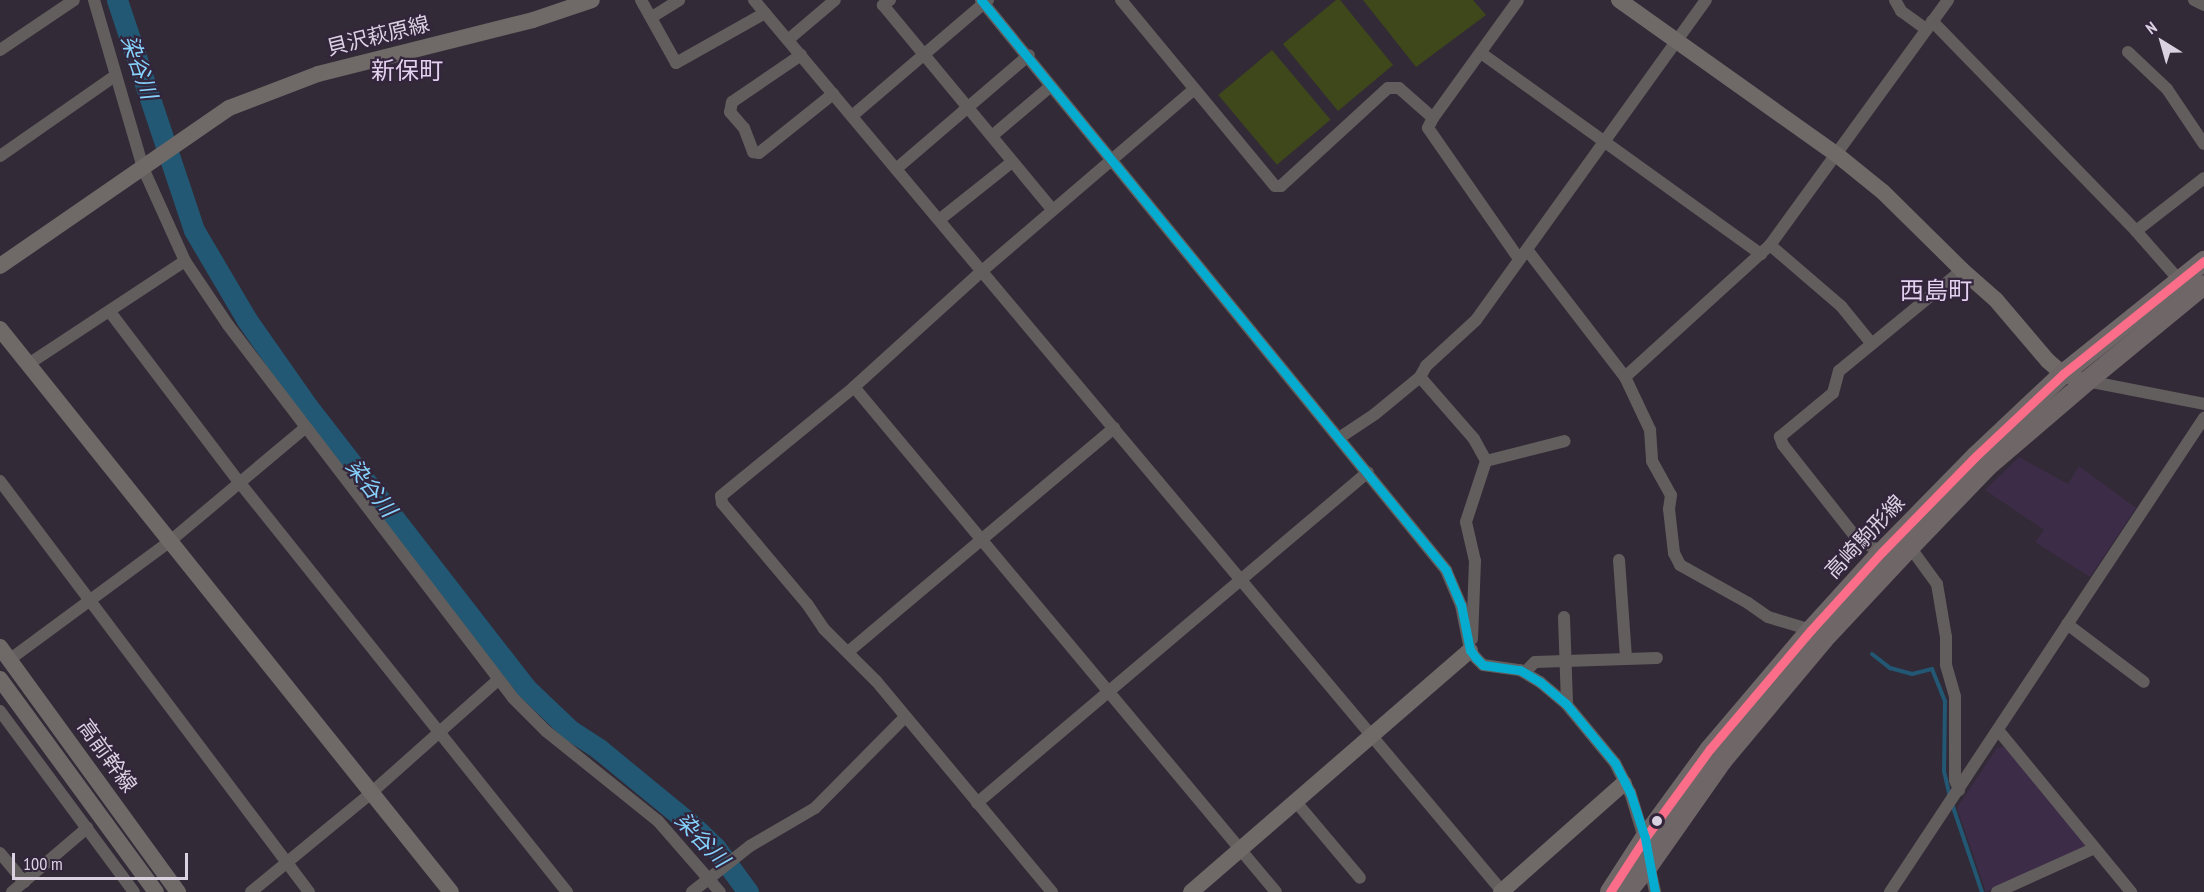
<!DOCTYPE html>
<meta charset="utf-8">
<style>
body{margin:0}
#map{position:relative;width:2204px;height:892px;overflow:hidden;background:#322a37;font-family:"PT Sans Narrow","Noto Sans JP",sans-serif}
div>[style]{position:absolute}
.built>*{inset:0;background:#3c2c47}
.green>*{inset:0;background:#3f481a;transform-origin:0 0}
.stream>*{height:4px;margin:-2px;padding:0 2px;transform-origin:2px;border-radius:2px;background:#225874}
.river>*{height:21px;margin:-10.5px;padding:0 10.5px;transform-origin:10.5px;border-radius:10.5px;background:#225874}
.street>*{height:12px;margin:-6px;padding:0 6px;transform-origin:6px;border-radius:6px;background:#625e5d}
.secondary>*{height:16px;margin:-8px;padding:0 8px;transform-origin:8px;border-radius:8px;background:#6f6967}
.primary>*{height:20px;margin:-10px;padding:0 10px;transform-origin:10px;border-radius:10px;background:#6e6667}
.bus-1>*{height:9px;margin:-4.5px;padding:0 4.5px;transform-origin:4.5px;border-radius:4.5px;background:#fb6d88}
.bus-2>*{height:9px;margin:-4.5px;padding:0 4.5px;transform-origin:4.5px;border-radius:4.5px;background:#06acd0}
.dots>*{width:16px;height:16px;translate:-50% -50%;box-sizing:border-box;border:3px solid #33253c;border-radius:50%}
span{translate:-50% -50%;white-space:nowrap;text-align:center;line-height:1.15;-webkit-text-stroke:4.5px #33253c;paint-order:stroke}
.street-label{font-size:21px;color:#dbd2e1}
.water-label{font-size:22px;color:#85d2fc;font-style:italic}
.quarter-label{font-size:24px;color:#e3d1ef}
.north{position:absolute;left:2132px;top:12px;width:60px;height:60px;-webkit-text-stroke:4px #33253c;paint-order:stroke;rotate:323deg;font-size:16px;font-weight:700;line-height:24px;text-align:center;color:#dbd2e1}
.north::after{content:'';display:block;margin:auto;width:21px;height:27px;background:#dbd2e1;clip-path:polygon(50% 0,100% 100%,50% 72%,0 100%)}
.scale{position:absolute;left:12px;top:853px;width:176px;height:27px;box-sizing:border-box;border:3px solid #dbd2e1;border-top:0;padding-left:8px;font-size:18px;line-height:21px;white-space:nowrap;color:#dbd2e1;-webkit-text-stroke:4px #33253c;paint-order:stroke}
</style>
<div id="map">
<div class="built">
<i style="clip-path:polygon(2019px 457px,2068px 484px,2079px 466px,2136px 508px,2090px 577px,2035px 542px,2044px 530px,1985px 490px)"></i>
<i style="clip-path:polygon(2004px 746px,2086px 845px,2085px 848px,1986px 892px,1957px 808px,1997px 748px)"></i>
</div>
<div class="green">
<i style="clip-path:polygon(1336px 0,1340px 0,1393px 65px,1338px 111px,1283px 44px)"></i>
<i style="clip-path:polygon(1363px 0,1473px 0,1486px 15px,1416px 67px)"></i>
<i style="left:1272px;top:50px;width:91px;height:70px;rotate:50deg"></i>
</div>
<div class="stream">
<i style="left:1872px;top:654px;width:23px;rotate:38deg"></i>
<i style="left:1890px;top:668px;width:23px;rotate:15deg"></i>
<i style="left:1912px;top:674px;width:21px;rotate:-14deg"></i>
<i style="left:1932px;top:669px;width:35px;rotate:68deg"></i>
<i style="left:1945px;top:701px;width:70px;rotate:90.8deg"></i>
<i style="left:1944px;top:771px;width:27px;rotate:77deg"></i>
<i style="left:1952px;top:804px;width:93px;rotate:71.2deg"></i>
</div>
<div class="river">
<i style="left:117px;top:0;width:243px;rotate:71.5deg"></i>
<i style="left:194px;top:230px;width:104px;rotate:59.5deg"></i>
<i style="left:247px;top:320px;width:106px;rotate:55deg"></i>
<i style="left:308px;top:407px;width:356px;rotate:52.2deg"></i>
<i style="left:526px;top:688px;width:61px;rotate:43.7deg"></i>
<i style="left:570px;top:730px;width:35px;rotate:33deg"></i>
<i style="left:599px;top:749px;width:122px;rotate:39.3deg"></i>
<i style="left:693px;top:826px;width:30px;rotate:44deg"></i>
<i style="left:715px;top:847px;width:56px;rotate:53.7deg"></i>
</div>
<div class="street">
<i style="left:94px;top:0;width:175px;rotate:73.7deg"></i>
<i style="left:143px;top:168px;width:102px;rotate:65.7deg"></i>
<i style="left:185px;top:261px;width:77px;rotate:56.1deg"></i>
<i style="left:228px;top:325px;width:469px;rotate:52.6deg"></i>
<i style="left:513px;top:698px;width:47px;rotate:45deg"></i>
<i style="left:546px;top:731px;width:144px;rotate:38.8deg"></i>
<i style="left:658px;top:821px;width:94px;rotate:48.9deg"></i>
<i style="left:641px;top:0;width:72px;rotate:60.9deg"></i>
<i style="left:676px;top:63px;width:102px;rotate:-29.3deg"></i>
<i style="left:754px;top:0;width:1163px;rotate:49.99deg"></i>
<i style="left:890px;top:0;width:9px;rotate:144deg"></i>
<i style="left:883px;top:5px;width:265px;rotate:50.4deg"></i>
<i style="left:981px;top:0;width:736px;rotate:50.79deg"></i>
<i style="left:1446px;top:570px;width:38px;rotate:67deg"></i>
<i style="left:1461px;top:605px;width:46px;rotate:78.7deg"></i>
<i style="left:1470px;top:650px;width:10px;rotate:53deg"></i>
<i style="left:1476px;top:658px;width:10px;rotate:45deg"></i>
<i style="left:1483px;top:665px;width:37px;rotate:8deg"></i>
<i style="left:1520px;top:670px;width:23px;rotate:31deg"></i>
<i style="left:1540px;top:682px;width:35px;rotate:40deg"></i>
<i style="left:1567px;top:705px;width:75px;rotate:50.4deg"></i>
<i style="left:1615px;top:763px;width:33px;rotate:63deg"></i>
<i style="left:1630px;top:792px;width:51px;rotate:73deg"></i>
<i style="left:1121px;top:0;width:241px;rotate:50.4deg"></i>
<i style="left:1275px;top:186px;width:6px"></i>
<i style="left:1281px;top:186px;width:145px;rotate:-42.5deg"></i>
<i style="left:1388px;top:88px;width:11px"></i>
<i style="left:1399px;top:88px;width:45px;rotate:41.4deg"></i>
<i style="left:1433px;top:118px;width:145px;rotate:-54.2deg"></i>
<i style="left:1895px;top:0;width:13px;rotate:61deg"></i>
<i style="left:1901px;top:11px;width:31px;rotate:36deg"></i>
<i style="left:2194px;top:0;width:11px;rotate:27deg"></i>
<i style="left:652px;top:17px;width:32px;rotate:-32deg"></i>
<i style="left:1932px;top:21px;width:293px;rotate:45.8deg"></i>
<i style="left:2136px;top:231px;width:67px;rotate:48.7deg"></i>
<i style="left:789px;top:39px;width:60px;rotate:-40.3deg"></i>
<i style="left:0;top:50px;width:89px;rotate:-34deg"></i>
<i style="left:2128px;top:52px;width:54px;rotate:43.5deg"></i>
<i style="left:2167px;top:89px;width:66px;rotate:56.1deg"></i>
<i style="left:1481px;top:53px;width:345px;rotate:35.7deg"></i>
<i style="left:801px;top:55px;width:83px;rotate:145.7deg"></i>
<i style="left:732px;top:102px;width:10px;rotate:101deg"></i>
<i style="left:730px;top:112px;width:21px;rotate:49deg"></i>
<i style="left:744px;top:128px;width:26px;rotate:69deg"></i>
<i style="left:753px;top:152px;width:6px;rotate:9deg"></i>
<i style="left:759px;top:153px;width:95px;rotate:-38.6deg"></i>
<i style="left:852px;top:116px;width:179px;rotate:-40.5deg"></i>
<i style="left:1433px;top:118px;width:11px;rotate:117deg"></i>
<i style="left:1428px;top:128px;width:160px;rotate:55.2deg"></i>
<i style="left:992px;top:136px;width:77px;rotate:-40.3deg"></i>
<i style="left:0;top:156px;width:141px;rotate:-34.9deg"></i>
<i style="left:896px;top:169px;width:175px;rotate:-40.6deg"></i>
<i style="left:939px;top:220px;width:93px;rotate:-38.5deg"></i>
<i style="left:2136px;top:231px;width:86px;rotate:-37.9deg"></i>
<i style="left:1770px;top:245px;width:94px;rotate:40.7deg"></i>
<i style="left:1841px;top:306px;width:49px;rotate:50.8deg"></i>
<i style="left:1528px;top:251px;width:159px;rotate:52.4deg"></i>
<i style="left:1625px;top:377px;width:59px;rotate:64.7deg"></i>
<i style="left:1650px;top:430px;width:31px;rotate:86deg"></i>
<i style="left:1652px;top:461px;width:39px;rotate:61deg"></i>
<i style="left:1671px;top:495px;width:14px;rotate:98deg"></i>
<i style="left:1669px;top:509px;width:44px;rotate:83.5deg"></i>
<i style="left:1674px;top:553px;width:13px;rotate:63deg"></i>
<i style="left:1680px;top:565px;width:78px;rotate:29.2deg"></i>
<i style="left:1748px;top:603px;width:24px;rotate:35deg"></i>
<i style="left:1768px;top:617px;width:45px;rotate:16.8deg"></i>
<i style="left:110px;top:312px;width:215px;rotate:52.8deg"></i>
<i style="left:240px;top:483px;width:524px;rotate:51.36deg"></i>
<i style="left:27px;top:365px;width:189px;rotate:-33.4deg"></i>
<i style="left:1420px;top:377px;width:82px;rotate:48.9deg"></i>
<i style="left:1474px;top:439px;width:25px;rotate:61deg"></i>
<i style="left:1486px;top:461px;width:64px;rotate:108.2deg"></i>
<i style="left:1466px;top:522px;width:40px;rotate:77deg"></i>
<i style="left:1475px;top:561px;width:78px;rotate:92.2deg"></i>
<i style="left:1625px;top:377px;width:196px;rotate:-42.3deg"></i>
<i style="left:1770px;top:245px;width:303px;rotate:-54deg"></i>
<i style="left:2087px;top:381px;width:119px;rotate:11.1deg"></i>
<i style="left:854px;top:387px;width:658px;rotate:50.12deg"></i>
<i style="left:1339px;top:438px;width:43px;rotate:-33.7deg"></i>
<i style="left:1375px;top:414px;width:58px;rotate:-39.4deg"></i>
<i style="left:1420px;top:377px;width:13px;rotate:-61deg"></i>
<i style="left:1426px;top:366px;width:68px;rotate:-42.6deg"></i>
<i style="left:1476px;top:320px;width:394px;rotate:-54.3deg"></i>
<i style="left:1486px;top:461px;width:81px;rotate:-14.2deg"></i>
<i style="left:0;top:481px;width:514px;rotate:53.06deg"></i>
<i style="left:1910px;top:547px;width:46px;rotate:53.9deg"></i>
<i style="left:1937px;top:584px;width:54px;rotate:80.4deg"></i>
<i style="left:1946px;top:637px;width:28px;rotate:90deg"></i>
<i style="left:1946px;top:665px;width:33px;rotate:74deg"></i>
<i style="left:1955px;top:697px;width:83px;rotate:90deg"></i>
<i style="left:1955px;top:780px;width:11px;rotate:68deg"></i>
<i style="left:1882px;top:552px;width:27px;rotate:-153deg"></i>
<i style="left:1858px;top:540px;width:121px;rotate:-128.3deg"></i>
<i style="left:1783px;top:445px;width:9px;rotate:-111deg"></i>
<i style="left:1780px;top:437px;width:69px;rotate:-39.7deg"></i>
<i style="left:1833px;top:393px;width:23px;rotate:-75deg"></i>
<i style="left:1839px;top:371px;width:159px;rotate:-39.4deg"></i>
<i style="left:1619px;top:560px;width:97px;rotate:85.9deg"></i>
<i style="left:1564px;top:617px;width:88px;rotate:88deg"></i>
<i style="left:2067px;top:624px;width:96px;rotate:37deg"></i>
<i style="left:848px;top:652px;width:348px;rotate:-40.1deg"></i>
<i style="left:9px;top:660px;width:199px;rotate:-36.4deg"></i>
<i style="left:169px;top:542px;width:177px;rotate:-40deg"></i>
<i style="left:1525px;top:672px;width:14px;rotate:-45deg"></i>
<i style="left:1535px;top:662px;width:122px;rotate:-1.9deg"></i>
<i style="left:0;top:711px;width:225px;rotate:53.5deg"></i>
<i style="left:1998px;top:730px;width:210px;rotate:50.6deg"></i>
<i style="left:1296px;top:802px;width:99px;rotate:49.9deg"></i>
<i style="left:977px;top:803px;width:512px;rotate:-40.25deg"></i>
<i style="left:0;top:853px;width:38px;rotate:50deg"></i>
<i style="left:1648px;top:861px;width:32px;rotate:77deg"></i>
<i style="left:12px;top:892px;width:99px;rotate:-40.5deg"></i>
<i style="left:251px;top:892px;width:156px;rotate:-39.5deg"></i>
<i style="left:371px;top:793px;width:170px;rotate:-41.7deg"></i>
<i style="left:692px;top:892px;width:74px;rotate:-38.4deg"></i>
<i style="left:750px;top:846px;width:75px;rotate:-30.3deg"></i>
<i style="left:815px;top:808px;width:128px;rotate:-45.3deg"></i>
<i style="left:1052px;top:892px;width:275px;rotate:-129.8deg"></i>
<i style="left:876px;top:681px;width:74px;rotate:-135deg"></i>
<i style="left:824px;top:629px;width:30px;rotate:-124deg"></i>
<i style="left:807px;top:604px;width:132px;rotate:-130.1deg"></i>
<i style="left:722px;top:503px;width:7px;rotate:-98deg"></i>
<i style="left:721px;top:496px;width:172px;rotate:-39.3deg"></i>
<i style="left:854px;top:387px;width:173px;rotate:-42.2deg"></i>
<i style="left:982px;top:271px;width:279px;rotate:-40.6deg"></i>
<i style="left:1890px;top:892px;width:569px;rotate:-56.48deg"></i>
<i style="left:1997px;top:892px;width:107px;rotate:-24.2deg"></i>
</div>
<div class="secondary">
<i style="left:1619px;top:0;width:266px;rotate:35.4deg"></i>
<i style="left:1836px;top:154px;width:60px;rotate:39deg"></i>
<i style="left:1883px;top:192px;width:111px;rotate:44.6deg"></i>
<i style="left:1962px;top:270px;width:45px;rotate:41.4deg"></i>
<i style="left:1996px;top:300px;width:80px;rotate:49.6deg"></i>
<i style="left:2048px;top:361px;width:20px;rotate:41deg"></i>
<i style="left:2063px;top:374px;width:14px;rotate:17deg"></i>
<i style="left:0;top:266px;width:278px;rotate:-34.6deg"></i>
<i style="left:229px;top:108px;width:95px;rotate:-20.9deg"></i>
<i style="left:318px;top:74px;width:222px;rotate:-14.1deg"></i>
<i style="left:533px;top:20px;width:62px;rotate:-18.7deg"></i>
<i style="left:0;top:329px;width:721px;rotate:51.3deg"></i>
<i style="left:0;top:647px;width:303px;rotate:54deg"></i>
<i style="left:0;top:679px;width:264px;rotate:53.8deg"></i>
<i style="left:1191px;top:892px;width:369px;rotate:-40.9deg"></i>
<i style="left:1501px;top:892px;width:164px;rotate:-41.5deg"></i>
</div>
<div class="primary">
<i style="left:1610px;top:892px;width:64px;rotate:-57.1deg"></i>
<i style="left:1645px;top:838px;width:110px;rotate:-53.9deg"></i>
<i style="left:1710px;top:749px;width:156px;rotate:-49.7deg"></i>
<i style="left:1811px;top:630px;width:105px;rotate:-47.7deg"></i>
<i style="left:1882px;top:552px;width:134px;rotate:-45.6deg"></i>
<i style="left:1976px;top:456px;width:120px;rotate:-43.3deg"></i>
<i style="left:2063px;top:374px;width:181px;rotate:-38.7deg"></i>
<i style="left:1627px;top:892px;width:35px;rotate:-51deg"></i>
<i style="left:1649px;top:865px;width:127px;rotate:-54.9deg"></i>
<i style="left:1722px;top:761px;width:158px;rotate:-50.1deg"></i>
<i style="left:1823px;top:640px;width:127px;rotate:-46.9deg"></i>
<i style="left:1910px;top:547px;width:112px;rotate:-46.1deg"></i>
<i style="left:1988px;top:466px;width:130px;rotate:-40.6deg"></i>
<i style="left:2087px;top:381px;width:151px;rotate:-39.4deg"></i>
</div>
<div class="bus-1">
<i style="left:1610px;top:892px;width:64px;rotate:-57.1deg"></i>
<i style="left:1645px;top:838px;width:110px;rotate:-53.9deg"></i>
<i style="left:1710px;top:749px;width:156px;rotate:-49.7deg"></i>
<i style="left:1811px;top:630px;width:105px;rotate:-47.7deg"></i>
<i style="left:1882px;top:552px;width:134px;rotate:-45.6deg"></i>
<i style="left:1976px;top:456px;width:120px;rotate:-43.3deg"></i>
<i style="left:2063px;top:374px;width:181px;rotate:-38.7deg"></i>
</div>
<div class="bus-2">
<i style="left:981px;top:0;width:736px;rotate:50.79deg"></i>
<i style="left:1446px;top:570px;width:38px;rotate:67deg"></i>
<i style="left:1461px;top:605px;width:46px;rotate:78.7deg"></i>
<i style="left:1470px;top:650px;width:10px;rotate:53deg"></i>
<i style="left:1476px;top:658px;width:10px;rotate:45deg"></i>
<i style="left:1483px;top:665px;width:37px;rotate:8deg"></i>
<i style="left:1520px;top:670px;width:23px;rotate:31deg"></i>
<i style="left:1540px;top:682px;width:35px;rotate:40deg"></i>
<i style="left:1567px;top:705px;width:75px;rotate:50.4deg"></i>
<i style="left:1615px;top:763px;width:33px;rotate:63deg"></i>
<i style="left:1630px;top:792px;width:48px;rotate:71.9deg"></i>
<i style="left:1645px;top:838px;width:55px;rotate:79.5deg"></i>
</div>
<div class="dots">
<i style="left:1657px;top:821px;background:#dbd2e1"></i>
</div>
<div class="street-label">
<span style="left:378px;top:36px;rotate:-14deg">貝沢萩原線</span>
<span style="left:1865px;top:537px;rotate:-47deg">高崎駒形線</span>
<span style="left:107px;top:756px;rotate:54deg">高前幹線</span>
</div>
<div class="water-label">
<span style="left:139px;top:67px;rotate:71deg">染谷川</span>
<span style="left:371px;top:488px;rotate:52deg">染谷川</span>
<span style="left:702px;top:840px;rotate:46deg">染谷川</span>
</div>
<div class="quarter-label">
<span style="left:407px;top:71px">新保町</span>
<span style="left:1936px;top:291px">西島町</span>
</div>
<div class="north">N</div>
<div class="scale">100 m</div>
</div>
